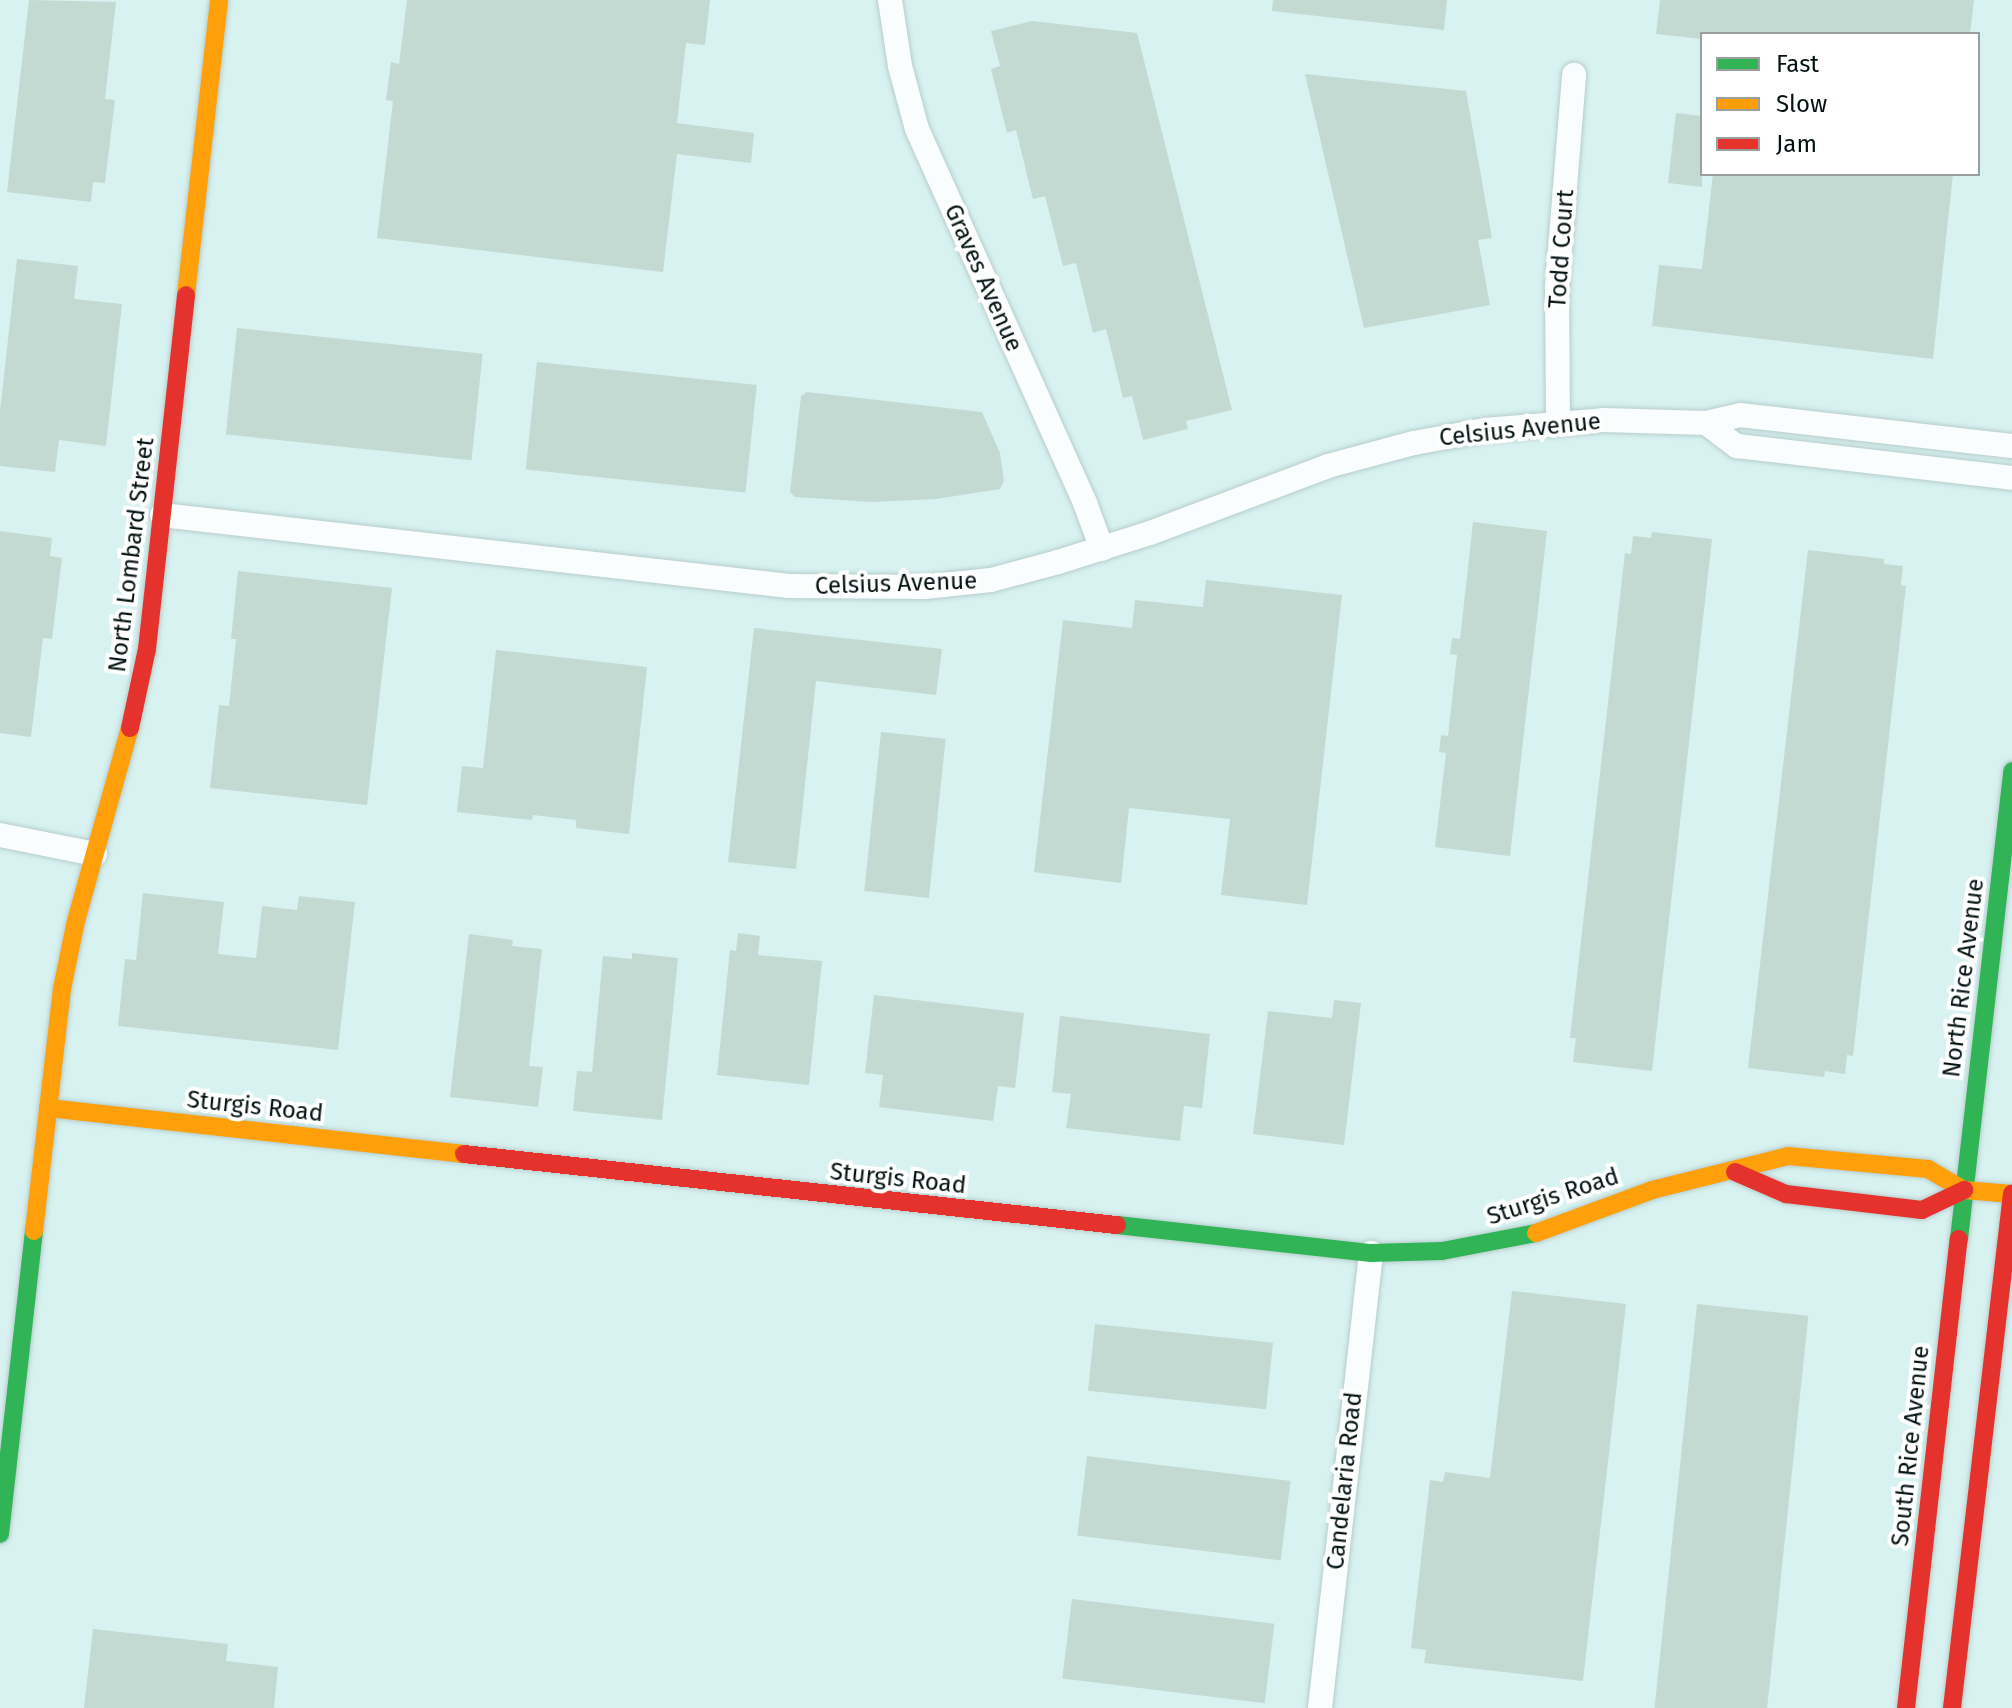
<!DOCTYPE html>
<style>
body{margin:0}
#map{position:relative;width:2012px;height:1708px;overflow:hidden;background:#d7f2f0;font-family:"Fira Sans",sans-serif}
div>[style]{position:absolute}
.building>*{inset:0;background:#c3dad3;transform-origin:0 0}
.roads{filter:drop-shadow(0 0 2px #b7cdcb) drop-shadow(0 0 2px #b7cdcb)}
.street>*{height:24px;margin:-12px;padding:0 12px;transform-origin:12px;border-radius:12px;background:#f9fdfd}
.fast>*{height:18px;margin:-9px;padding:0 9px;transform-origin:9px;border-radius:9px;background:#30b455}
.slow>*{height:18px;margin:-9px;padding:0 9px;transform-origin:9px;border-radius:9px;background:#ff9f0a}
.jam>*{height:18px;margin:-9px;padding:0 9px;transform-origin:9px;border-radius:9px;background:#e5322d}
span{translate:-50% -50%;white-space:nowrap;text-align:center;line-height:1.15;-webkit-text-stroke:8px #fff;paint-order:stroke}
.street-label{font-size:24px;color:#021211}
.legend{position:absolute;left:1700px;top:32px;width:280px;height:144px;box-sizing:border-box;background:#fff;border:2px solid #9aa0a0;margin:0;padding:10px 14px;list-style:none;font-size:24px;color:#021211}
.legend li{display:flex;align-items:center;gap:16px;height:40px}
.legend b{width:40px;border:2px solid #9aa0a0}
</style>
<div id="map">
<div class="building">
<i style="clip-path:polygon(29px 0,116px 2px,105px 99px,115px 100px,105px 183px,93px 182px,91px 202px,7px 192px)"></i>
<i style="clip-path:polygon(407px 0,710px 0,705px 45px,686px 43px,677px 123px,754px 133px,751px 163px,677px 154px,663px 272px,377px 238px,393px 101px,386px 100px,391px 62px,399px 64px)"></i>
<i style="clip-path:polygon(1273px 0,1447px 0,1444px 30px,1272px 11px)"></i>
<i style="clip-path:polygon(1660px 0,1974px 0,1970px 34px,1702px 34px,1702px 39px,1656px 34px)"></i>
<i style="clip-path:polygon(1032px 21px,1137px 33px,1232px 410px,1186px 421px,1188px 429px,1143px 440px,1132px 396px,1123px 398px,1106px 329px,1093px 333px,1076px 263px,1063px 266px,1045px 196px,1033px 199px,1016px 130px,1007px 133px,991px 69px,1000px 66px,991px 31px)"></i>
<i style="clip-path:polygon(1305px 74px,1466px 91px,1492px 238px,1478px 240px,1490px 305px,1364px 328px)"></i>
<i style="clip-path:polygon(1676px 113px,1702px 116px,1702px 187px,1668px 183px)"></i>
<i style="clip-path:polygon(1713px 174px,1953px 174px,1933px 359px,1652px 326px,1659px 265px,1702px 269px)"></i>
<i style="clip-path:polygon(17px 259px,78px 266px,74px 299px,122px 304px,106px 446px,59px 440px,55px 472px,0 466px,0 411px)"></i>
<i style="left:237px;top:328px;width:247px;height:107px;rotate:6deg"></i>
<i style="left:537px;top:362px;width:221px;height:108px;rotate:6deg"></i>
<i style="clip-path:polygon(807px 392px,982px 412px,1000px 453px,1004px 481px,1000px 489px,936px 499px,872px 502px,795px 497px,790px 492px,801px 396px)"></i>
<i style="clip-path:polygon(1473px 522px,1547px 531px,1510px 856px,1435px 847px,1446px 753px,1439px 752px,1441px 735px,1448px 736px,1457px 655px,1450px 654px,1452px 638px,1460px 639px)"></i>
<i style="clip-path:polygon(0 531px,52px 538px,50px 556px,62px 558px,52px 639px,43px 638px,31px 737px,0 733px)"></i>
<i style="clip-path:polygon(1652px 532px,1712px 539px,1652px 1071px,1573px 1062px,1576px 1038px,1570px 1038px,1625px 553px,1631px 554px,1633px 536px,1651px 538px)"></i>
<i style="clip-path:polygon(1808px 550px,1884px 559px,1884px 564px,1903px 566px,1901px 585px,1906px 586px,1853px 1056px,1847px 1055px,1845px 1074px,1825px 1071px,1824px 1077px,1748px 1068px)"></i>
<i style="clip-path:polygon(238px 571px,392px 588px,367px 805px,210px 788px,219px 705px,229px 706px,236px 639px,231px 639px)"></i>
<i style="clip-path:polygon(1206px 580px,1342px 595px,1307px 905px,1221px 895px,1230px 819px,1129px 808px,1121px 883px,1034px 872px,1063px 620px,1132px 628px,1135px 600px,1203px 607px)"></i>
<i style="clip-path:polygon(754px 628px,942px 649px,936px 695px,816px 681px,796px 869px,728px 862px)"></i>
<i style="clip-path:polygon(496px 650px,647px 667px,629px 834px,576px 828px,576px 820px,533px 815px,532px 820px,457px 812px,462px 766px,483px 768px)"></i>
<i style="left:881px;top:732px;width:65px;height:160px;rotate:6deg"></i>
<i style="clip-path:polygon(143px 893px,224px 902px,218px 954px,256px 958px,262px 906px,297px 910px,299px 896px,355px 902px,338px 1050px,118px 1026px,125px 959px,136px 960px)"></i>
<i style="clip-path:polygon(738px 933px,760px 936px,758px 955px,822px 961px,809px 1085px,717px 1075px,730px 950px,736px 951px)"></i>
<i style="clip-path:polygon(469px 934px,513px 940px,512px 946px,542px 949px,529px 1066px,543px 1067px,538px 1107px,450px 1097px)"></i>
<i style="clip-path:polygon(632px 953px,678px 958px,662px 1120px,573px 1111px,577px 1071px,592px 1072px,603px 956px,632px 959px)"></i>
<i style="clip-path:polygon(874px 995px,1024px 1013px,1015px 1088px,998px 1086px,993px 1121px,879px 1107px,883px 1075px,865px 1073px)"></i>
<i style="clip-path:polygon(1334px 1000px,1361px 1003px,1344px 1145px,1253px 1134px,1268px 1011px,1332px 1018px)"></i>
<i style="clip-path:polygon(1060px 1016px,1210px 1034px,1202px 1108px,1184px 1106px,1180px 1141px,1066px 1128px,1071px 1094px,1052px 1092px)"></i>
<i style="clip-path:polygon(1512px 1291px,1626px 1304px,1583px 1681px,1424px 1663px,1426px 1650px,1411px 1648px,1430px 1480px,1443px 1482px,1445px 1472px,1490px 1478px)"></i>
<i style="left:1697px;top:1304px;width:112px;height:407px;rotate:6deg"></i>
<i style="left:1095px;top:1324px;width:179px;height:67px;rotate:6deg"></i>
<i style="left:1087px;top:1456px;width:205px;height:80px;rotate:7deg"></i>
<i style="left:1072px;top:1599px;width:204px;height:80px;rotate:7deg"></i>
<i style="clip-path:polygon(93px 1629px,228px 1644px,226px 1661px,278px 1667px,274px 1708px,84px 1708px)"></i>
</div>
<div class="roads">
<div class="street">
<i style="left:890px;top:0;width:67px;rotate:81.4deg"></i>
<i style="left:900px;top:66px;width:65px;rotate:74.9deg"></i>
<i style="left:917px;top:129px;width:410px;rotate:65.8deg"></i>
<i style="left:1085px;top:503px;width:49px;rotate:69.7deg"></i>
<i style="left:1558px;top:423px;width:136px;rotate:-90.4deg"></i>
<i style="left:1557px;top:287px;width:213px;rotate:-85.4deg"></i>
<i style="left:1706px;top:423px;width:39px;rotate:37deg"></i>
<i style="left:1737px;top:446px;width:277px;rotate:6.6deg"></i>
<i style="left:162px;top:515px;width:631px;rotate:6.46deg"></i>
<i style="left:789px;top:586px;width:136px;rotate:0.4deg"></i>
<i style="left:925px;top:587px;width:66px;rotate:-6.1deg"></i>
<i style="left:991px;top:580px;width:69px;rotate:-15deg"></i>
<i style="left:1058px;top:562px;width:96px;rotate:-17.5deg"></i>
<i style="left:1150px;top:533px;width:190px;rotate:-20.6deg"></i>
<i style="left:1328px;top:466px;width:89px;rotate:-15deg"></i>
<i style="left:1414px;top:443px;width:72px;rotate:-10.4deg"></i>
<i style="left:1485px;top:430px;width:118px;rotate:-4.8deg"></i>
<i style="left:1603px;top:420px;width:103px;rotate:1.7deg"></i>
<i style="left:1706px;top:423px;width:35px;rotate:-13deg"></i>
<i style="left:1740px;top:415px;width:274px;rotate:6.5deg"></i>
<i style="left:0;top:835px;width:97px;rotate:11.3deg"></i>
<i style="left:1320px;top:1708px;width:458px;rotate:-83.6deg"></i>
</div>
<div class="fast">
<i style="left:1117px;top:1225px;width:256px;rotate:6.3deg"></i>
<i style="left:1371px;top:1253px;width:71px;rotate:-1.6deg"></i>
<i style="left:1442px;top:1251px;width:96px;rotate:-10.8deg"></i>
<i style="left:1959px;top:1239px;width:471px;rotate:-83.5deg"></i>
<i style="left:0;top:1534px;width:305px;rotate:-83.6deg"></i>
</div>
<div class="slow">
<i style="left:186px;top:295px;width:297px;rotate:-83.6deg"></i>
<i style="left:48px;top:1108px;width:419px;rotate:6.3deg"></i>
<i style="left:34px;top:1231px;width:244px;rotate:-83.4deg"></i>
<i style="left:62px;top:989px;width:69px;rotate:-78.4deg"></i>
<i style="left:76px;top:921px;width:200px;rotate:-74.4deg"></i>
<i style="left:1536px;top:1233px;width:124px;rotate:-20.3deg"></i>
<i style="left:1652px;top:1190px;width:140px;rotate:-14deg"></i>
<i style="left:1788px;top:1156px;width:141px;rotate:5.3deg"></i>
<i style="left:1928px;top:1169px;width:42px;rotate:30.3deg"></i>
<i style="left:1964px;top:1190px;width:48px;rotate:4.8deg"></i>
</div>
<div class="jam">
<i style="left:130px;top:728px;width:81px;rotate:-77.9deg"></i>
<i style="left:147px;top:649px;width:356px;rotate:-83.7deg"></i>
<i style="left:464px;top:1154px;width:657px;rotate:6.21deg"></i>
<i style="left:1735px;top:1172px;width:56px;rotate:23.3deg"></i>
<i style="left:1786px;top:1194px;width:137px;rotate:6.7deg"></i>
<i style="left:1922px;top:1210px;width:47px;rotate:-25.5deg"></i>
<i style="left:1906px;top:1708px;width:472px;rotate:-83.6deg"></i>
<i style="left:1952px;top:1708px;width:518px;rotate:-83.35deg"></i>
</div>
</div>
<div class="street-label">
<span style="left:1562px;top:249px;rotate:-86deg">Todd Court</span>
<span style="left:983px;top:278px;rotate:66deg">Graves Avenue</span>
<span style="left:1520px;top:430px;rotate:-6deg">Celsius Avenue</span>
<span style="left:132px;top:555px;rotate:-83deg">North Lombard Street</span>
<span style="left:896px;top:584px;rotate:-2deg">Celsius Avenue</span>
<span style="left:1964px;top:978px;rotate:-83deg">North Rice Avenue</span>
<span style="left:255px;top:1107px;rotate:6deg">Sturgis Road</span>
<span style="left:898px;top:1179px;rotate:6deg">Sturgis Road</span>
<span style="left:1553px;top:1197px;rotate:-18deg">Sturgis Road</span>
<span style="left:1911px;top:1446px;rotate:-84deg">South Rice Avenue</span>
<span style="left:1345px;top:1481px;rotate:-84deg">Candelaria Road</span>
</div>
<ul class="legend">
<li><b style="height:10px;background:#30b455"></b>Fast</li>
<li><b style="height:10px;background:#ff9f0a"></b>Slow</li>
<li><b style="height:10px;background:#e5322d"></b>Jam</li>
</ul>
</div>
